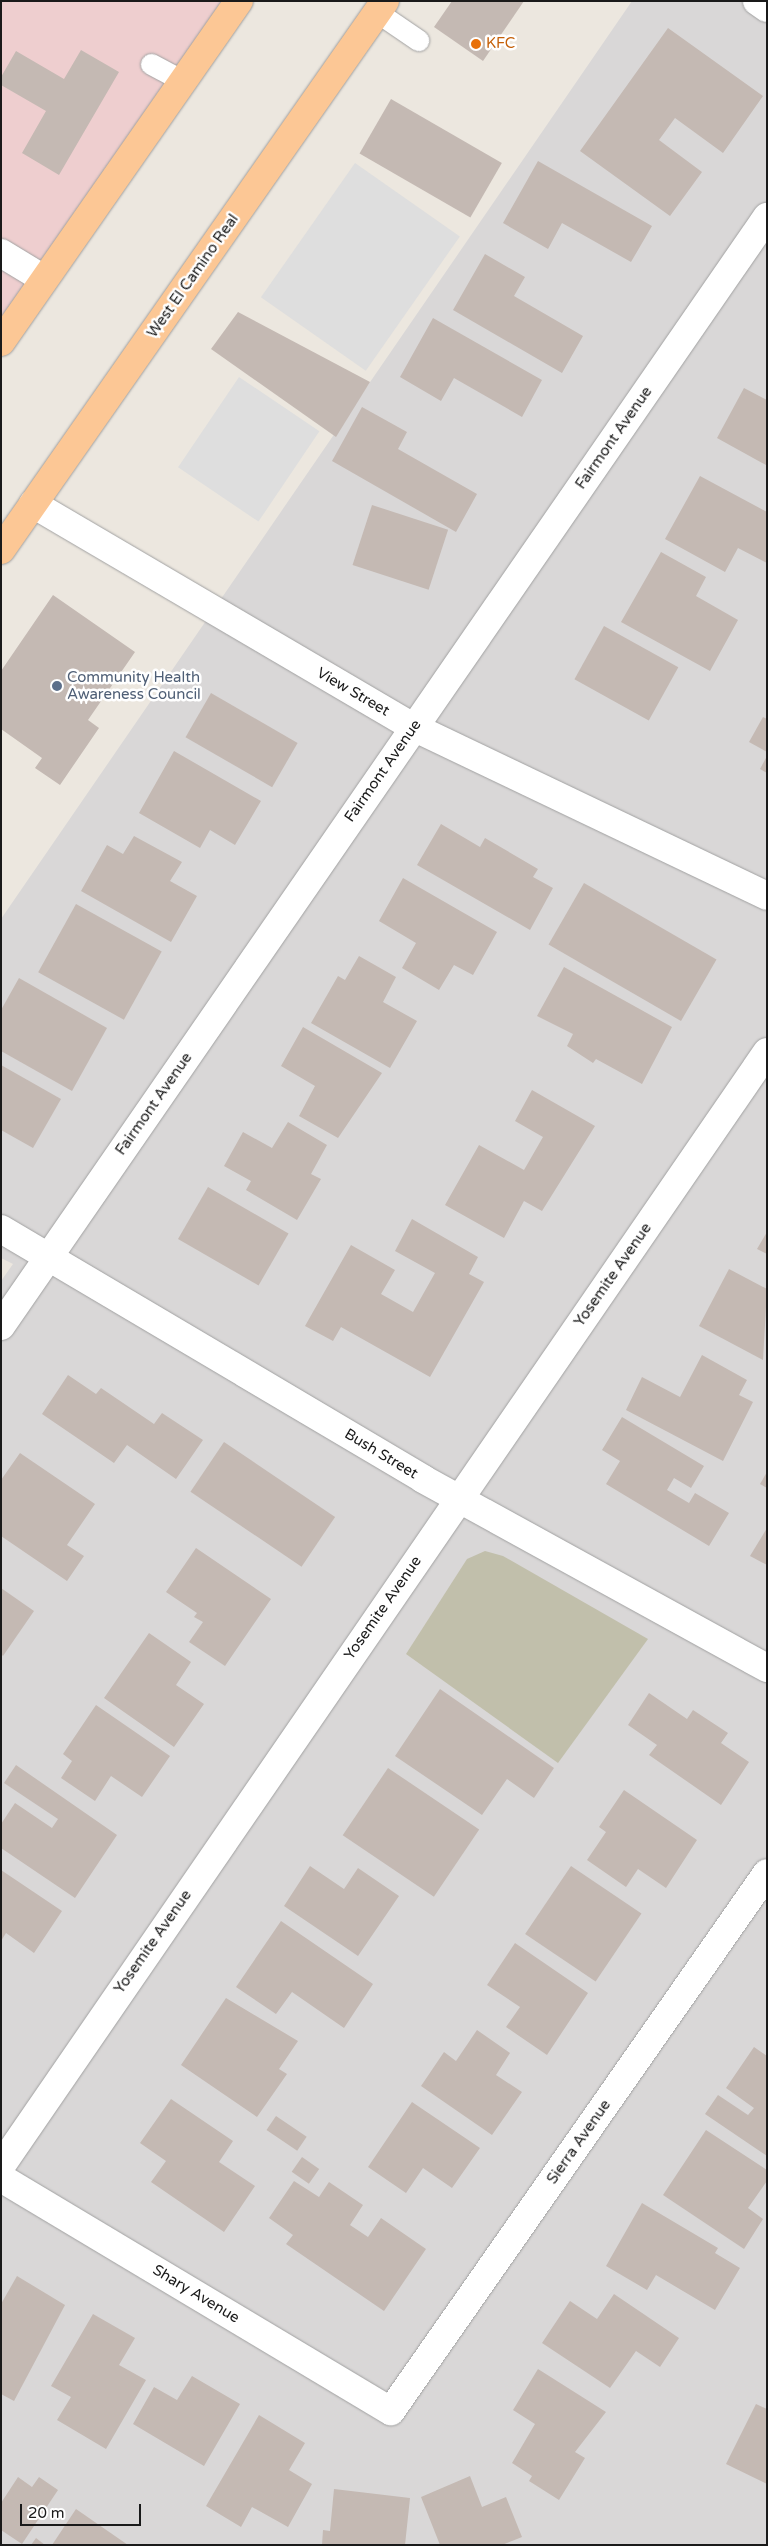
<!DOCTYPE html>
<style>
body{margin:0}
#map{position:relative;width:768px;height:2546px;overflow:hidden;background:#ece7df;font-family:"Varela Round",sans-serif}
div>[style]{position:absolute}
.residential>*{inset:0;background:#d9d7d7}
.commercial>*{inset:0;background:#eececf}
.construction>*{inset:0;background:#c1bfab}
.parking>*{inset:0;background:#dedede;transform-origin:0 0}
.building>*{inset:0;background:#c4b9b3;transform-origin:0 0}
.roads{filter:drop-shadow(0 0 1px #a1a1a1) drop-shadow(0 0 1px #a1a1a1)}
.lane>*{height:21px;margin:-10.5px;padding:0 10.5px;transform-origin:10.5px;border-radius:10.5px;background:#fff}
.street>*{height:28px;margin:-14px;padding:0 14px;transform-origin:14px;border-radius:14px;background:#fff}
.primary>*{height:28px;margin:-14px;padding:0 14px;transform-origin:14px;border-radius:14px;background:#fcc795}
.dots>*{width:14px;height:14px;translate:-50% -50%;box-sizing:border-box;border:2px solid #fff;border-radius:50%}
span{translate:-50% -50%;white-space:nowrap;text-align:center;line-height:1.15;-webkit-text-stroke:5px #fff;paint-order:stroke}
.food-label{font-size:15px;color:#c56008}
.left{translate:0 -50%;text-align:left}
.street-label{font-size:15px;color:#1a1a1a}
.service-label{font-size:15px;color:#4e5e75}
.frame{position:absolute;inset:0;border:2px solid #1a1a1a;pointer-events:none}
.scale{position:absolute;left:20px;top:2504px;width:121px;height:22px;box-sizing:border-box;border:2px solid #1a1a1a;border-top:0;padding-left:6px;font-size:15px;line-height:18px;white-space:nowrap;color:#1a1a1a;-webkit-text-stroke:4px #fff;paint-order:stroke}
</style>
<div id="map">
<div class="residential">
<i style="clip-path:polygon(632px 1px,767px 1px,767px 2545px,1px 2545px,1px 1281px,13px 1264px,1px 1258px,1px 919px)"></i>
</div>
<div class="commercial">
<i style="clip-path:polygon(1px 1px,239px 1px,1px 342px)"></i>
</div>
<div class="construction">
<i style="clip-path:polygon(485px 1551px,503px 1556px,648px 1639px,558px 1763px,406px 1654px,467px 1559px)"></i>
</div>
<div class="parking">
<i style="left:355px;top:163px;width:128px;height:164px;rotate:35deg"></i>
<i style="left:239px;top:377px;width:97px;height:109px;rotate:34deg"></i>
</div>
<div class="building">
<i style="clip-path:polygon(452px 1px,524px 1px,483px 61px,434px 27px)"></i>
<i style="clip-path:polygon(668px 28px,763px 96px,723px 153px,675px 118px,659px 140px,702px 172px,670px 216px,580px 151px)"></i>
<i style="clip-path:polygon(81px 50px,119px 72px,59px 175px,22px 153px,46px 111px,1px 85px,1px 77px,16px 51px,64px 79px)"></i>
<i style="left:391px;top:99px;width:128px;height:63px;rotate:30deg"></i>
<i style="clip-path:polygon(538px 161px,652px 226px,631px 262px,562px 223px,548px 249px,503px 223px)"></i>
<i style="clip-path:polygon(485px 254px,525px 277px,514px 296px,583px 336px,562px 373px,453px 310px)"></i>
<i style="clip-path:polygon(238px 312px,370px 382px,336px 437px,211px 349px)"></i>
<i style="clip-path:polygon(433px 318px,542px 380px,522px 417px,454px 378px,441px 401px,400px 377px)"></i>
<i style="clip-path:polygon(744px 388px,767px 400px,766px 465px,717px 438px)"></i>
<i style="clip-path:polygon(362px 407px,407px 432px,398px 449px,477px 494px,456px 532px,332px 461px)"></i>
<i style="clip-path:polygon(700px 476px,767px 512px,767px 563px,738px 548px,725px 572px,665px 539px)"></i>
<i style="left:372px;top:505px;width:80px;height:63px;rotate:18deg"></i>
<i style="clip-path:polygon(661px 552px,706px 577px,696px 596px,738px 620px,710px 671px,621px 622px)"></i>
<i style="clip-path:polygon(53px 595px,135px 652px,88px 720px,99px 728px,60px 785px,35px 768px,42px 758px,1px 729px,1px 671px)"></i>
<i style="left:604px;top:626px;width:85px;height:61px;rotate:29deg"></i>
<i style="left:211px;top:693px;width:100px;height:51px;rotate:30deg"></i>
<i style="clip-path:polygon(763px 717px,767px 719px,767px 752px,749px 742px)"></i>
<i style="clip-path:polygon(174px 751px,261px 801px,235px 845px,210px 830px,200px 848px,139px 813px)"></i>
<i style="clip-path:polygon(767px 756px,767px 773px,760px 769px)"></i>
<i style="clip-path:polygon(441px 824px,480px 847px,485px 838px,538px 869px,533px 877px,553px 888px,530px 930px,417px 865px)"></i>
<i style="clip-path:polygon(134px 836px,182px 862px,170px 881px,197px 896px,171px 942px,81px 891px,107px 845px,123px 854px)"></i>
<i style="clip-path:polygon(403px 878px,497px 932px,473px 975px,454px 965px,439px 990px,402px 968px,416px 943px,379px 921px)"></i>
<i style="left:584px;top:883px;width:153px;height:71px;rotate:30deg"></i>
<i style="left:76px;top:904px;width:98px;height:78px;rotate:29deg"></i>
<i style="clip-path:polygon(359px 956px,396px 977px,383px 1002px,417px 1021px,390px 1068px,311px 1023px,338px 976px,345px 980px)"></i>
<i style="clip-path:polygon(564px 967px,672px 1027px,642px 1084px,596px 1059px,593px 1063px,567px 1046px,573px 1034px,537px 1016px)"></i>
<i style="clip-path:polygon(19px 978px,107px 1028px,72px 1091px,1px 1051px,1px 1010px)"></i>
<i style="clip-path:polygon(303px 1027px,382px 1073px,338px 1138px,299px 1116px,315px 1086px,281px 1066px)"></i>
<i style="clip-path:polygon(1px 1065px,61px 1099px,33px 1148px,1px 1130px)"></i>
<i style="clip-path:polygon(532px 1090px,595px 1126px,542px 1211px,524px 1201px,504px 1238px,445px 1205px,479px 1145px,524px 1170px,543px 1137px,515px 1121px)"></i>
<i style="clip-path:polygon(288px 1122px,327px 1145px,311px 1174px,321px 1179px,297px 1220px,246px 1190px,251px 1181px,224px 1166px,243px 1132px,272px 1148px)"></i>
<i style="left:208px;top:1187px;width:93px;height:60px;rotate:30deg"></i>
<i style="clip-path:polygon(412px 1219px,478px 1257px,469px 1274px,484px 1282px,430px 1377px,341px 1327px,333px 1341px,305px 1326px,351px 1245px,395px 1270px,381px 1294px,413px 1312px,435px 1273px,395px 1251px)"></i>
<i style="clip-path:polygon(767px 1232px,767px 1254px,757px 1249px)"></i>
<i style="clip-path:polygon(729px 1269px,767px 1289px,763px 1360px,699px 1326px)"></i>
<i style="clip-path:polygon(702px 1355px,747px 1380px,739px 1395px,753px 1402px,723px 1461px,626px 1410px,642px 1377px,680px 1397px)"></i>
<i style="clip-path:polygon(68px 1375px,96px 1394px,101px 1388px,154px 1424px,162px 1413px,203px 1440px,176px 1479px,127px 1445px,114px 1463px,42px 1414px)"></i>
<i style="clip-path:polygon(622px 1417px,704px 1466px,691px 1488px,674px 1478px,667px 1490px,689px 1503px,695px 1493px,729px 1513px,709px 1546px,606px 1484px,620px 1461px,602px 1450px)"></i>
<i style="left:224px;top:1442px;width:134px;height:60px;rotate:34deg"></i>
<i style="clip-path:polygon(20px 1453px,95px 1504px,67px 1545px,84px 1556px,67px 1581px,1px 1536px,1px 1480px)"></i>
<i style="clip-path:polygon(767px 1472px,767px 1488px,760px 1484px)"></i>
<i style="clip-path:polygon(767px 1528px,767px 1565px,750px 1556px)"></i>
<i style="clip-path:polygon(196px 1548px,271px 1599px,225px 1666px,189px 1642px,203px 1622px,194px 1617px,197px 1613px,166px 1592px)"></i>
<i style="clip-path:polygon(1px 1588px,34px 1611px,3px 1656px,1px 1654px)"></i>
<i style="clip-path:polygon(149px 1633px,191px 1662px,176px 1685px,204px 1704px,174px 1747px,104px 1698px)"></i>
<i style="clip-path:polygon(440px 1689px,554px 1768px,534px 1798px,507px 1779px,482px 1815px,395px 1756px)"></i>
<i style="clip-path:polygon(649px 1693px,687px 1719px,693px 1710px,728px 1733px,721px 1743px,749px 1762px,721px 1805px,649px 1755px,657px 1745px,628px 1725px)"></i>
<i style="clip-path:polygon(96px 1705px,170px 1756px,142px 1797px,111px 1776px,95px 1801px,61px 1778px,72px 1761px,63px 1754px)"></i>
<i style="clip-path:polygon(16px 1765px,117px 1835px,75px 1898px,1px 1848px,1px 1824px,15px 1803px,52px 1828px,58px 1819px,4px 1783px)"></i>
<i style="left:388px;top:1768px;width:110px;height:81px;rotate:34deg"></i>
<i style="clip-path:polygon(624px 1790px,697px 1840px,666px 1888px,638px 1869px,626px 1887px,587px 1860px,606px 1832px,599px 1827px)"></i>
<i style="clip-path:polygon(310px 1866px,344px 1889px,358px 1868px,399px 1896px,358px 1956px,284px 1906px)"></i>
<i style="left:571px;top:1866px;width:85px;height:82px;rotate:34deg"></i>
<i style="clip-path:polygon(1px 1870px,62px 1911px,34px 1953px,6px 1933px,1px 1941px)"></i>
<i style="clip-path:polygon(281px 1921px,373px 1984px,344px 2028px,292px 1992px,276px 2014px,236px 1987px)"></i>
<i style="clip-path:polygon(515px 1943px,588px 1993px,547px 2055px,506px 2027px,520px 2007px,487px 1985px)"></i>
<i style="clip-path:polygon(226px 1998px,298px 2041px,279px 2069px,287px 2074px,257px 2117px,181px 2065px)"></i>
<i style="clip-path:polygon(477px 2030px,510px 2053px,496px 2075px,522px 2092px,492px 2135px,421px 2086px,444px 2052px,456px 2061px)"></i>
<i style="clip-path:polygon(754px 2047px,767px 2056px,767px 2156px,705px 2114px,718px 2095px,748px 2115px,754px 2108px,726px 2088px)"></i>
<i style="clip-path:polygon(171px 2099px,233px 2141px,219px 2162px,255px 2186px,224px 2232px,151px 2182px,166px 2161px,140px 2143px)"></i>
<i style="clip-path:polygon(412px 2102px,480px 2148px,452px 2188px,423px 2168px,406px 2193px,368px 2167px)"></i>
<i style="left:276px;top:2116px;width:37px;height:17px;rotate:34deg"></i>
<i style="clip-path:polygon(706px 2130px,767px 2170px,767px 2181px,748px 2208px,763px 2219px,744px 2249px,663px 2195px)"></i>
<i style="left:302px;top:2157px;width:21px;height:18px;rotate:35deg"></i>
<i style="clip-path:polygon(294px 2181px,319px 2197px,329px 2182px,363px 2205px,350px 2225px,368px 2237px,381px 2218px,426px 2249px,384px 2311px,286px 2244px,293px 2235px,269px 2218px)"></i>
<i style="clip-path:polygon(642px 2203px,718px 2248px,715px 2253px,740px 2268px,715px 2310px,656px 2275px,647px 2290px,606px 2266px)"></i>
<i style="clip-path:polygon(17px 2276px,65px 2305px,14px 2401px,1px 2394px,1px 2304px)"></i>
<i style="clip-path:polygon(614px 2294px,679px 2338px,660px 2367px,636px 2351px,610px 2388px,542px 2343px,570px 2301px,597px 2319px)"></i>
<i style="clip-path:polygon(93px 2314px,135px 2338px,119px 2365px,146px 2380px,106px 2449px,57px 2420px,71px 2397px,51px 2386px)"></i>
<i style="clip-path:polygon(538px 2369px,606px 2412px,575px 2452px,585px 2458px,559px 2500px,529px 2481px,532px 2476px,512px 2463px,535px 2424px,513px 2410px)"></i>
<i style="clip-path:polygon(192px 2376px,240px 2404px,204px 2466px,133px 2424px,154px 2387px,177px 2400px)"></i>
<i style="clip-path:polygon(756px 2404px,767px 2409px,767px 2484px,726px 2464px)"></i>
<i style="clip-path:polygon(259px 2415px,305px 2443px,289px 2470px,312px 2484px,288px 2527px,252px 2507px,241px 2527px,206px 2506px)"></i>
<i style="clip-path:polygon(470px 2476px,482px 2507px,506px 2497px,522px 2537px,502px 2545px,440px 2545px,421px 2497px)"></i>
<i style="clip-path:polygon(18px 2477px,32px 2487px,39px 2477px,58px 2490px,22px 2544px,1px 2530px,1px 2503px)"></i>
<i style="clip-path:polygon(334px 2489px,410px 2498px,405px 2545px,322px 2545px,323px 2530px,330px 2531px)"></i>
<i style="clip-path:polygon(76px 2509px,128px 2545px,52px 2545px)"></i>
<i style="clip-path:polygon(36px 2538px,45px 2545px,31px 2545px)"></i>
</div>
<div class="roads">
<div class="lane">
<i style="left:377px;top:12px;width:50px;rotate:34.3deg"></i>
<i style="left:151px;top:64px;width:36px;rotate:28deg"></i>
</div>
<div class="street">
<i style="left:757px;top:1px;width:12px;rotate:35deg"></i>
<i style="left:1px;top:253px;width:50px;rotate:31.2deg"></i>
<i style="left:33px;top:504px;width:441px;rotate:30.4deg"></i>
<i style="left:413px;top:727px;width:392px;rotate:25.5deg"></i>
<i style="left:1px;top:1229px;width:490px;rotate:30.6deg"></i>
<i style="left:423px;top:1479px;width:393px;rotate:28.8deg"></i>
<i style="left:1px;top:1326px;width:1348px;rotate:-55.37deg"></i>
<i style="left:1px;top:2166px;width:1352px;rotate:-55.49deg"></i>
<i style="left:1px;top:2178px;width:454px;rotate:30.9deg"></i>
<i style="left:391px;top:2411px;width:656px;rotate:-55.05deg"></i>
</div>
<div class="primary">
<i style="left:1px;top:342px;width:416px;rotate:-55.1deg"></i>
<i style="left:1px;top:550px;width:670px;rotate:-55.03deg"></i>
</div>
</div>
<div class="dots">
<i style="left:476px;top:44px;background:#e8710a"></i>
<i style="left:57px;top:686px;background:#5c6f8a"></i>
</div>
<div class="food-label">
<span class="left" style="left:486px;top:44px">KFC</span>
</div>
<div class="street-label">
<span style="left:193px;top:276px;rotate:-55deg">West El Camino Real</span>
<span style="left:614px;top:438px;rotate:-55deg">Fairmont Avenue</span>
<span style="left:353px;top:692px;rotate:30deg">View Street</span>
<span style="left:383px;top:771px;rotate:-55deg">Fairmont Avenue</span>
<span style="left:154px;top:1104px;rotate:-55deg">Fairmont Avenue</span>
<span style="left:613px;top:1275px;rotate:-55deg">Yosemite Avenue</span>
<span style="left:381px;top:1454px;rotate:31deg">Bush Street</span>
<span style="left:383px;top:1608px;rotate:-55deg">Yosemite Avenue</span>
<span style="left:153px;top:1942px;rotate:-55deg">Yosemite Avenue</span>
<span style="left:579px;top:2142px;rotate:-55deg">Sierra Avenue</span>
<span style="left:196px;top:2294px;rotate:31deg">Shary Avenue</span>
</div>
<div class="service-label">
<span class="left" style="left:67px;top:686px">Community Health<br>Awareness Council</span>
</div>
<div class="frame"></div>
<div class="scale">20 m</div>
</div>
